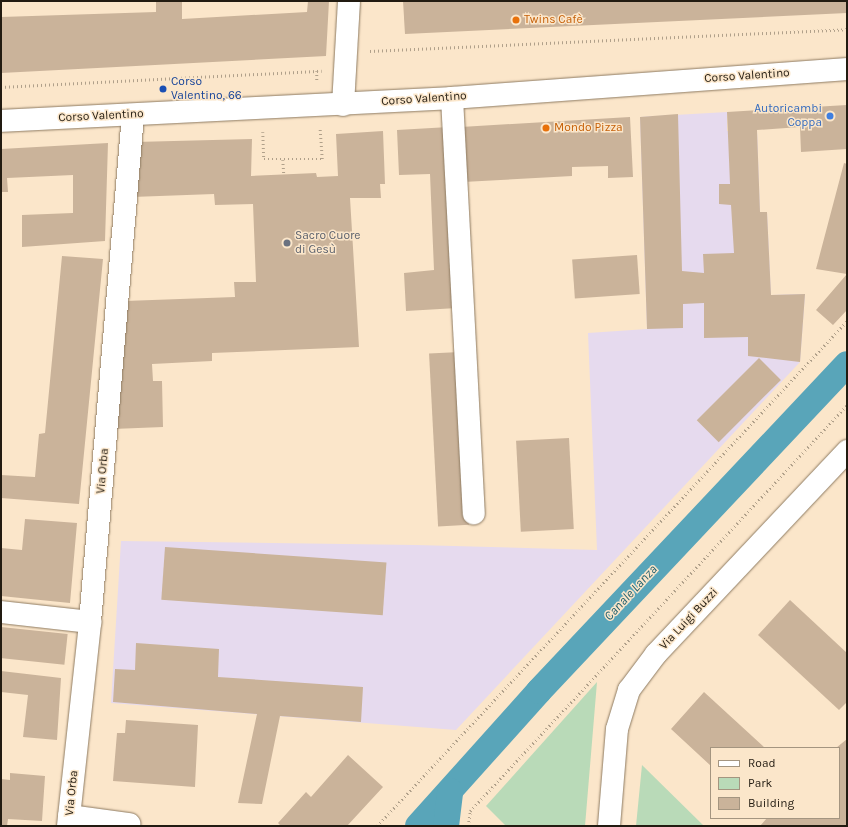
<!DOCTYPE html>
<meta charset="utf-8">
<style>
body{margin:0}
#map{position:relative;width:848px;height:827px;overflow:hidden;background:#fbe6ca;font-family:Karla,sans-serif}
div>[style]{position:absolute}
.commercial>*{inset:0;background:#e6daee}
.green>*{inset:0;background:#b9dab8}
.canal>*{height:26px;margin:-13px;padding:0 13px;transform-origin:13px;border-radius:13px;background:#59a5b9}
.building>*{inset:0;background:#cab39a;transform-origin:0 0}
.path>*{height:2.5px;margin-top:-1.25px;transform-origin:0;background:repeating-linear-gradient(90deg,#b0a08a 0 1px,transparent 0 4px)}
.roads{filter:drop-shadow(0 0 1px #8e7b62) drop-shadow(0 0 1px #8e7b62)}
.minor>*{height:22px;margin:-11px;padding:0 11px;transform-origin:11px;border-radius:11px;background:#fff}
.major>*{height:22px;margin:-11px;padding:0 11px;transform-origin:11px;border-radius:11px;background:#fff}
.dots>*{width:11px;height:11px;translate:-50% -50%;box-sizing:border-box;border:2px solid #fbe6ca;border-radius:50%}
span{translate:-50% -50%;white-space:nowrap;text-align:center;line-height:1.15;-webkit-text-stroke:3px #fbe6ca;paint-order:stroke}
.food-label{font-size:12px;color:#c56008}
.left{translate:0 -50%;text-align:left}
.street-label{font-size:12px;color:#221b11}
.transit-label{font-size:12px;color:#164399}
.shop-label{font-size:12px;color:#366cbe}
.right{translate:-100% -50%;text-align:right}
.worship-label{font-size:12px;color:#5b616d}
.water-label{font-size:13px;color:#23616f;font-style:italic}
.frame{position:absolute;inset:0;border:2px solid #221b11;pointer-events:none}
.legend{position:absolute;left:710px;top:747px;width:130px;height:72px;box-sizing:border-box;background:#fbe6ca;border:1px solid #a49580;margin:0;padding:5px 7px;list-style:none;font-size:12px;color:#221b11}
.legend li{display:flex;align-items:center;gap:8px;height:20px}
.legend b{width:20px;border:1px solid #a49580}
</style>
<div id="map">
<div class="commercial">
<i style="clip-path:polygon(727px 112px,727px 131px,757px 130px,760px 212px,767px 212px,771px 295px,805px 294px,800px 362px,456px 730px,111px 703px,121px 541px,416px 545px,597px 550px,588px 333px,647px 329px,640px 117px)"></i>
</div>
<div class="green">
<i style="clip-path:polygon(597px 682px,585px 826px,506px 826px,486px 806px)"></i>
<i style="clip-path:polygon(642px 765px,704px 826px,636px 826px)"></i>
</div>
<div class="canal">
<i style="left:418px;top:826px;width:181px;rotate:-48.1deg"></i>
<i style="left:539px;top:691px;width:449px;rotate:-46.7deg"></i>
<i style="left:446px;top:826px;width:35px;rotate:-83deg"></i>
</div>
<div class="building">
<i style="clip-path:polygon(156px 1px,182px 1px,182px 19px,307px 12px,308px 1px,329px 1px,326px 56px,1px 73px,1px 17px,156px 12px)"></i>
<i style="clip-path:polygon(403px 1px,847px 1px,847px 13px,405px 34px)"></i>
<i style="clip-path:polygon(847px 105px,847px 149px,801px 152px,800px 127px,757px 130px,760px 212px,767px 212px,771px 295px,805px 294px,800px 362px,748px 356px,748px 337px,704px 338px,704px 303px,683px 304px,683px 328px,647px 329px,640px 117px,678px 114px,682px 271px,704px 273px,703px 254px,734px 253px,731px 205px,719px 204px,719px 184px,730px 184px,727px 112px)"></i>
<i style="clip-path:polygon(630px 117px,633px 177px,608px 178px,608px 166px,572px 167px,572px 176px,463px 182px,461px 127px)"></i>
<i style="clip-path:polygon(449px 127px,457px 308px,406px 311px,404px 273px,434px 270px,430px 174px,399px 175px,397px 130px)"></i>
<i style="clip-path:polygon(383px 131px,385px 184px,380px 184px,381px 198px,350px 198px,359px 347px,212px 353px,212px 361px,152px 364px,153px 381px,162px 381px,163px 427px,113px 429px,125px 301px,235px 297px,234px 282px,256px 282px,253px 204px,215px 205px,214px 194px,132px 197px,135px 142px,252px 139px,251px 176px,316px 173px,317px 177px,338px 176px,336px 134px)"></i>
<i style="clip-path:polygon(108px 143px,105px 241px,22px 247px,22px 215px,73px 213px,73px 175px,7px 178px,8px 192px,1px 192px,1px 149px)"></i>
<i style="clip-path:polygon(844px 163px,847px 164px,847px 310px,833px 325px,816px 310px,847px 274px,816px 269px)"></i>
<i style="left:637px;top:255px;width:39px;height:65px;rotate:86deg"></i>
<i style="clip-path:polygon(62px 256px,103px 259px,79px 504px,1px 498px,1px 475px,35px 477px,39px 434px,45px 433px)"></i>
<i style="left:460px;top:352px;width:173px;height:31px;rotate:87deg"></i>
<i style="left:759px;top:358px;width:31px;height:88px;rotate:45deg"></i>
<i style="left:569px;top:438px;width:91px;height:53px;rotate:87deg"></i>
<i style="clip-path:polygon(25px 519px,77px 523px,70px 603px,1px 596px,1px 548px,22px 550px)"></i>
<i style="left:165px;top:547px;width:222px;height:53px;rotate:4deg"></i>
<i style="clip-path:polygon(790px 600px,847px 653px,847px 702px,839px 710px,758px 635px)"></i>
<i style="left:1px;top:627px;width:67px;height:31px;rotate:6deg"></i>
<i style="clip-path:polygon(136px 643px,219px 649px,218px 677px,363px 687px,361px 722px,280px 716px,262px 804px,238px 803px,257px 714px,113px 702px,115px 669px,135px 670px)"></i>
<i style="clip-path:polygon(1px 671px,61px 678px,57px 740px,23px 737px,28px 695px,1px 692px)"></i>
<i style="clip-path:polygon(704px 692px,765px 748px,711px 748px,711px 766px,671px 729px)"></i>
<i style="clip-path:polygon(126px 720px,198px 725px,195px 787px,113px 781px,117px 733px,125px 733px)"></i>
<i style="clip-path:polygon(847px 739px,847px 826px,760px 826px,767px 818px,839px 818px,839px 748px,836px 748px)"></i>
<i style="clip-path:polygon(348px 755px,383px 787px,347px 826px,281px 826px,278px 823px,306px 792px,311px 797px)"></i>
<i style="clip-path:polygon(10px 773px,45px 776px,42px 821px,8px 819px,7px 826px,1px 826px,1px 779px,10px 780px)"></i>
</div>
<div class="path">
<i style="left:370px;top:51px;width:478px;rotate:-2.6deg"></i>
<i style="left:317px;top:71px;width:10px;rotate:90deg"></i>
<i style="left:1px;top:87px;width:321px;rotate:-2.9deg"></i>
<i style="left:263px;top:132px;width:27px;rotate:88deg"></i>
<i style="left:264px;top:159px;width:58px"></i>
<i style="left:322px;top:159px;width:31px;rotate:-94deg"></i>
<i style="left:283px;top:160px;width:14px;rotate:86deg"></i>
<i style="left:377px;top:826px;width:690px;rotate:-47.06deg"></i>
<i style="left:468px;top:826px;width:15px;rotate:-82deg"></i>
<i style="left:470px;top:811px;width:554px;rotate:-47.12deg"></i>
</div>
<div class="roads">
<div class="minor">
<i style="left:452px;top:98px;width:416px;rotate:87deg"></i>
<i style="left:343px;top:105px;width:104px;rotate:-86.7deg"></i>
<i style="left:1px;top:612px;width:90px;rotate:6.4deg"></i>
<i style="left:69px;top:816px;width:61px;rotate:7.6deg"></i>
<i style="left:68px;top:826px;width:205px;rotate:-83.8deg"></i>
<i style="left:90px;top:622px;width:509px;rotate:-85.15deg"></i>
<i style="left:609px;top:826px;width:97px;rotate:-85.3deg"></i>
<i style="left:617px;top:729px;width:41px;rotate:-72.9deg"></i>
<i style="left:629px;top:690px;width:45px;rotate:-53.1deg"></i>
<i style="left:656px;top:654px;width:279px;rotate:-46.7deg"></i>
</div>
<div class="major">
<i style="left:1px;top:121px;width:452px;rotate:-2.9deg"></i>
<i style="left:452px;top:98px;width:396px;rotate:-4.2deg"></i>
</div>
</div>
<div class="dots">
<i style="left:516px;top:20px;background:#e8710a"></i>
<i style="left:163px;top:89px;background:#1a4fb4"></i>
<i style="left:830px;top:116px;background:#3f7fe0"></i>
<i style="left:546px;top:128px;background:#e8710a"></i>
<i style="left:287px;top:243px;background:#6b7280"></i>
</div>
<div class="food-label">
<span class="left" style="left:524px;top:20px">Twins Cafè</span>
<span class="left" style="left:554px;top:128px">Mondo Pizza</span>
</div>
<div class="street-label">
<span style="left:747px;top:76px;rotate:-4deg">Corso Valentino</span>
<span style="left:424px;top:99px;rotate:-4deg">Corso Valentino</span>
<span style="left:101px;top:116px;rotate:-3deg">Corso Valentino</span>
<span style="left:103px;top:471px;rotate:-85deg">Via Orba</span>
<span style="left:689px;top:619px;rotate:-47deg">Via Luigi Buzzi</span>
<span style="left:72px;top:793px;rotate:-84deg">Via Orba</span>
</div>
<div class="transit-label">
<span class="left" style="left:171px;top:89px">Corso<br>Valentino, 66</span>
</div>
<div class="shop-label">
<span class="right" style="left:822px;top:116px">Autoricambi<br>Coppa</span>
</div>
<div class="worship-label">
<span class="left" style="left:295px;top:243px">Sacro Cuore<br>di Gesù</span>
</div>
<div class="water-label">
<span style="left:631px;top:593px;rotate:-47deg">Canale Lanza</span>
</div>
<div class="frame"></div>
<ul class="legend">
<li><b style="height:5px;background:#fff"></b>Road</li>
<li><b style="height:11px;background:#b9dab8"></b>Park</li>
<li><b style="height:11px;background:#cab39a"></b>Building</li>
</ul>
</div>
